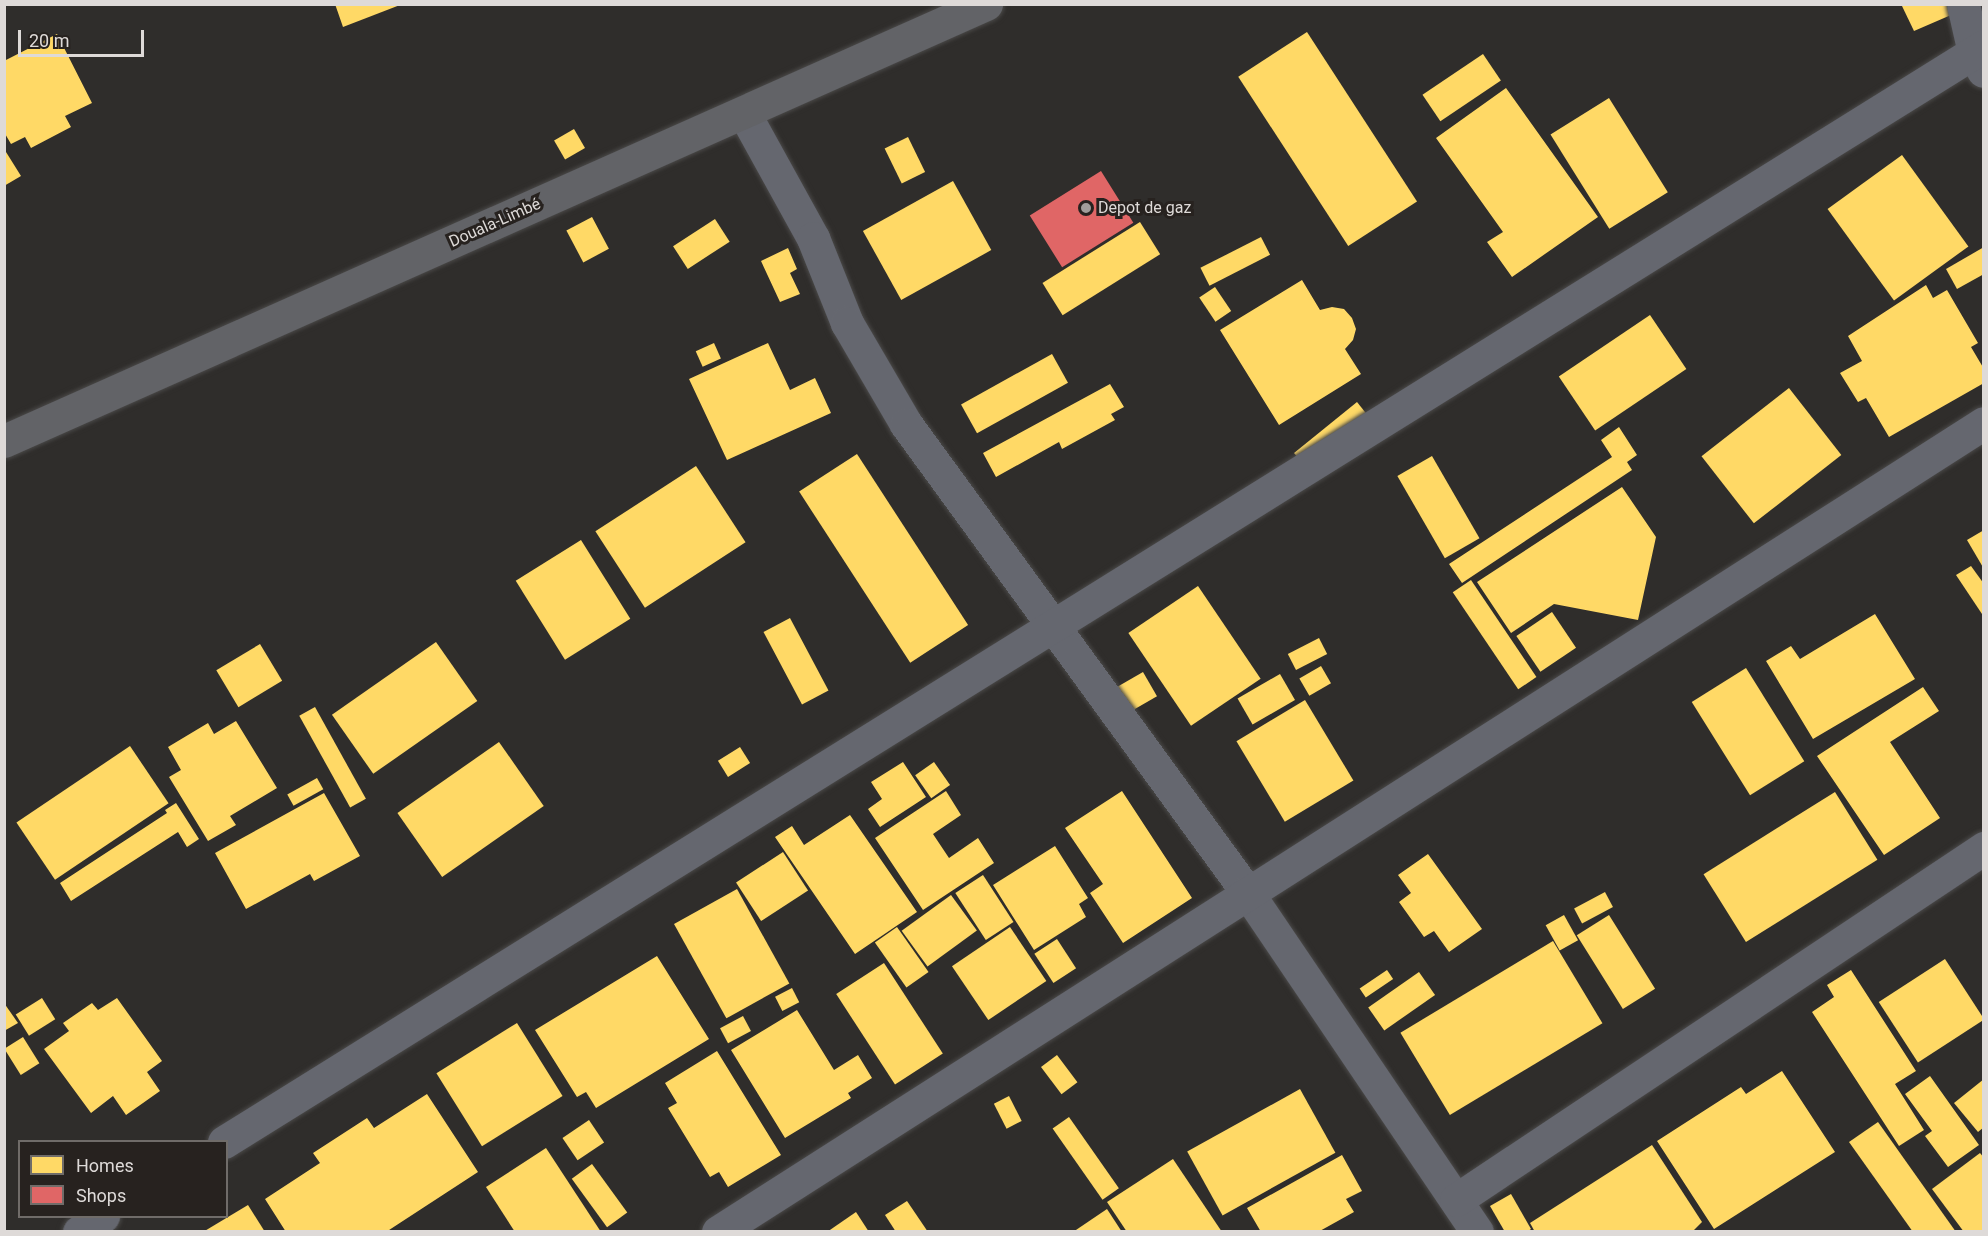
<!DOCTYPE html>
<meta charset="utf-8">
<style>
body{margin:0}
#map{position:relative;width:1988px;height:1236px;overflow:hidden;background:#2f2d2b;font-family:Roboto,sans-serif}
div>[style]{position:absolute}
.homes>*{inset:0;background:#ffd966;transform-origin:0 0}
.shops>*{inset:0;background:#e06666;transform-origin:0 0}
.roads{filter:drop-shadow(0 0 2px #4a4948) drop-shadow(0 0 2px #4a4948)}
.street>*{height:33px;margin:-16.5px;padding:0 16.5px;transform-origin:16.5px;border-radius:16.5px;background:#65676f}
.highway>*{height:33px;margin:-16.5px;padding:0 16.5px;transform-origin:16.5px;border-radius:16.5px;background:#626367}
.dots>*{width:16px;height:16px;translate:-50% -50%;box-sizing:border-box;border:3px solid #27221f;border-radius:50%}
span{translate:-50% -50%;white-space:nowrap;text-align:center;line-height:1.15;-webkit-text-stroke:6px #27221f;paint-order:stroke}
.poi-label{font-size:16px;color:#dedad8}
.left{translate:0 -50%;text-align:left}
.street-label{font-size:16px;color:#dedad8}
.frame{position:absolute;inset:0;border:6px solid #dedad8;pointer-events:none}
.legend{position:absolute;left:18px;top:1140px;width:210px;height:78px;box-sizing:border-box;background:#27221f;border:2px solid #706c69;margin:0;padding:8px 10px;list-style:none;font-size:18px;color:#dedad8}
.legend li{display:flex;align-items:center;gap:12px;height:30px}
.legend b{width:30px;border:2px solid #706c69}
.scale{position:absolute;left:18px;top:30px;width:126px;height:27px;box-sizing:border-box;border:3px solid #dedad8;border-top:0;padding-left:8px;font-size:18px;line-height:21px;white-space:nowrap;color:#dedad8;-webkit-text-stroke:4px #27221f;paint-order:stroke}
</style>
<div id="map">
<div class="homes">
<i style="clip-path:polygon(335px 4px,400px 4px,400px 5px,343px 27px)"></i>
<i style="clip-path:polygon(1946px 4px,1951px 15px,1914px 31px,1902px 6px)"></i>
<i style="left:1307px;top:32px;width:202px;height:82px;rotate:57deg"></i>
<i style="clip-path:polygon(57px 34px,92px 103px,65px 116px,71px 127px,31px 148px,25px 137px,11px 144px,4px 132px,4px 61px)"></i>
<i style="left:1483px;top:54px;width:32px;height:73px;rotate:56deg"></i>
<i style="clip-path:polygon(1506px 88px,1598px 217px,1512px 277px,1487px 242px,1503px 232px,1436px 138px)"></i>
<i style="left:1609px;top:98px;width:111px;height:69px;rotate:58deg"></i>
<i style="left:574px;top:129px;width:22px;height:23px;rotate:60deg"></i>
<i style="left:908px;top:137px;width:39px;height:26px;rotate:64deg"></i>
<i style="clip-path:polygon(6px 152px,21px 176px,4px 186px,4px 153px)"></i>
<i style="left:1902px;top:155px;width:113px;height:92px;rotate:54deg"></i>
<i style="left:953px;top:181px;width:79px;height:103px;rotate:61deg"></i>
<i style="left:592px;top:217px;width:36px;height:29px;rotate:62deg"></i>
<i style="left:715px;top:219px;width:27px;height:50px;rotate:57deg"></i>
<i style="left:1140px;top:222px;width:38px;height:115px;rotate:58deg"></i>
<i style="left:1261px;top:237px;width:20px;height:68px;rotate:63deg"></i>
<i style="clip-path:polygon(1984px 247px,1984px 274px,1957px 289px,1946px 269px)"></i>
<i style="clip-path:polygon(788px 248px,797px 269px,790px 273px,800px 294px,780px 302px,761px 261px)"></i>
<i style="clip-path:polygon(1302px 280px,1320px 310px,1332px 307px,1344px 309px,1352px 318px,1356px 329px,1353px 340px,1345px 349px,1361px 374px,1279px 425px,1220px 330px)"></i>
<i style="clip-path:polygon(1926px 285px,1933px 298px,1947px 290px,1978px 343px,1971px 347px,1984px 369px,1984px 383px,1889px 437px,1866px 398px,1858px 402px,1840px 373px,1862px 361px,1848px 336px)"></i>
<i style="left:1215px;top:287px;width:29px;height:19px;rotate:56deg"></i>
<i style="left:1650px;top:315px;width:65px;height:110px;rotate:56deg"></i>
<i style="left:714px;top:343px;width:17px;height:20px;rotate:66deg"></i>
<i style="clip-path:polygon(768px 343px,790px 390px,815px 378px,831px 413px,727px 460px,689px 379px)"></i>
<i style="left:1052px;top:354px;width:33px;height:104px;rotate:61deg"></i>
<i style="clip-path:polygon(1110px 384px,1124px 407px,1111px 414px,1115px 420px,1062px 449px,1059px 442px,996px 477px,983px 453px)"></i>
<i style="left:1789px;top:388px;width:85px;height:111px;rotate:52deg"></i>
<i style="left:1357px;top:402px;width:14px;height:81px;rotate:51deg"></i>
<i style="clip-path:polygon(1619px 427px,1637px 455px,1627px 462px,1632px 470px,1462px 583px,1449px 564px,1612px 457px,1601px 440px)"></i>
<i style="left:857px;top:454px;width:204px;height:69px;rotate:57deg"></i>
<i style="left:1432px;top:456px;width:95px;height:40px;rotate:60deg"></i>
<i style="left:696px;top:466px;width:91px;height:120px;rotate:57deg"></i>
<i style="clip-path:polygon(1622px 487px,1656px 537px,1638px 620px,1554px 604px,1511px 633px,1477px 582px)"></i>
<i style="clip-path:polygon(1984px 530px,1984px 569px,1967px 540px)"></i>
<i style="left:581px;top:540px;width:93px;height:77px;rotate:58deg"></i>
<i style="clip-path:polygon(1971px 566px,1984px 584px,1984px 617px,1956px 575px)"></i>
<i style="left:1471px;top:580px;width:117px;height:22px;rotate:56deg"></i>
<i style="left:1198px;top:586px;width:112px;height:84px;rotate:56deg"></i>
<i style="left:1552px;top:612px;width:43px;height:43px;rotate:56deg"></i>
<i style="clip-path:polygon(1875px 614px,1915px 679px,1813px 739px,1766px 661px,1791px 646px,1800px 659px)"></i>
<i style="left:790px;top:618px;width:82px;height:30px;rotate:62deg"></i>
<i style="left:1319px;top:638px;width:18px;height:35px;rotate:63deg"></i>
<i style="left:436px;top:642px;width:72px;height:127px;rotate:55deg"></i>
<i style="left:260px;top:644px;width:43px;height:51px;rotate:59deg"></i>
<i style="left:1321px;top:666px;width:20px;height:25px;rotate:60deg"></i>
<i style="left:1746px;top:668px;width:110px;height:64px;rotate:58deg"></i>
<i style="left:1143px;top:672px;width:28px;height:31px;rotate:60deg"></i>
<i style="left:1280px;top:674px;width:30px;height:49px;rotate:60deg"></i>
<i style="clip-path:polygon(1923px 687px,1939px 711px,1890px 742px,1940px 818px,1884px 855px,1817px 756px)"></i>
<i style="left:1305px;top:700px;width:94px;height:80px;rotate:59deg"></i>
<i style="left:315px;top:707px;width:105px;height:18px;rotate:61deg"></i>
<i style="clip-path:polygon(236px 721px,277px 788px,230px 816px,236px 825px,208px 841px,169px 777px,181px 770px,168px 747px,208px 723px,214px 734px)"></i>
<i style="left:499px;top:742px;width:78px;height:124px;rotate:55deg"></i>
<i style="left:130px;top:746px;width:69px;height:137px;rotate:56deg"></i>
<i style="left:740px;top:747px;width:19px;height:26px;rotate:58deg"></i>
<i style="clip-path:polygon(903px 762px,926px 797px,880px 827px,868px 809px,882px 799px,871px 782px)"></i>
<i style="left:934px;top:762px;width:28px;height:23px;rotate:55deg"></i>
<i style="left:317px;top:778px;width:13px;height:34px;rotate:61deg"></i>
<i style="clip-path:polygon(946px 791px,961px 815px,933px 834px,949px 858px,978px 838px,994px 863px,923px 910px,875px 838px)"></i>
<i style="clip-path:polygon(1122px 791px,1192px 898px,1123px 943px,1090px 893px,1103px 884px,1065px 828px)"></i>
<i style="left:1835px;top:792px;width:80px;height:155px;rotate:58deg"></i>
<i style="clip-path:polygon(324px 793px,360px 856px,314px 881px,310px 874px,246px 909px,215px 853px)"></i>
<i style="clip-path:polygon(176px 803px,199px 839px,187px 847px,178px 832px,71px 901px,60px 883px,167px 813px,165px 810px)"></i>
<i style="clip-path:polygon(850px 815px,917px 912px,855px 954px,775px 837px,792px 826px,804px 845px)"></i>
<i style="clip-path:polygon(1055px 846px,1088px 898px,1079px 904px,1086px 917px,1034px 950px,993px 885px)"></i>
<i style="left:783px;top:852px;width:46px;height:56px;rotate:57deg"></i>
<i style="clip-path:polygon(1428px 854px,1482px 929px,1449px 952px,1434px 931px,1424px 937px,1399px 902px,1411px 893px,1398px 875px)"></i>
<i style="left:983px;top:875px;width:56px;height:33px;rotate:57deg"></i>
<i style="left:737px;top:889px;width:108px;height:72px;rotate:61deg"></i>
<i style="left:1605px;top:892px;width:17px;height:35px;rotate:62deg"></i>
<i style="left:951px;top:895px;width:44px;height:61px;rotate:54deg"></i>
<i style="left:1564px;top:915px;width:29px;height:21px;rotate:61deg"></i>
<i style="left:1609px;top:915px;width:87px;height:38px;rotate:58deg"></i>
<i style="left:897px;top:927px;width:55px;height:27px;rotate:55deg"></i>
<i style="left:1010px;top:927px;width:65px;height:70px;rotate:56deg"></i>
<i style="left:1057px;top:939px;width:35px;height:27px;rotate:57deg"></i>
<i style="left:1553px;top:941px;width:96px;height:178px;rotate:59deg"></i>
<i style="clip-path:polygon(657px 956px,709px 1039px,596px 1108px,586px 1092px,577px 1097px,535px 1030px)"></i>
<i style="left:1945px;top:959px;width:72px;height:79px;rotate:57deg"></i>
<i style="left:884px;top:963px;width:108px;height:57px;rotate:57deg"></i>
<i style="left:1387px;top:970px;width:11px;height:33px;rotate:56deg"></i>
<i style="clip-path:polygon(1851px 970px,1916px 1071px,1895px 1084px,1924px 1130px,1899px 1146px,1812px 1012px,1834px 997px,1827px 985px)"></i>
<i style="left:1419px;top:972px;width:28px;height:62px;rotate:55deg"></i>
<i style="left:792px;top:988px;width:16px;height:19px;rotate:63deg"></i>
<i style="left:42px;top:998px;width:25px;height:31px;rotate:58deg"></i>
<i style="clip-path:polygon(117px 998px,162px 1061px,147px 1072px,160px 1091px,126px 1115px,113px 1096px,91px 1113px,44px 1049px,69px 1031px,63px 1023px,92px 1003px,98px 1010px)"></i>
<i style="clip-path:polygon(4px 1003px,18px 1023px,4px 1031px)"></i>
<i style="clip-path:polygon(797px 1010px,834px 1070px,858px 1055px,872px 1078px,848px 1093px,851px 1098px,785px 1138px,731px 1050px)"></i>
<i style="left:743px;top:1016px;width:17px;height:26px;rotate:62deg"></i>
<i style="left:517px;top:1023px;width:86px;height:95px;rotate:58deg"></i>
<i style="left:23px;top:1037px;width:31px;height:22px;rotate:58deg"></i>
<i style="clip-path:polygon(717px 1051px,781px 1155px,728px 1187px,719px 1172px,710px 1177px,668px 1108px,677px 1103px,665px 1083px)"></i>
<i style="left:1057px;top:1055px;width:34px;height:20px;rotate:53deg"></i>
<i style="clip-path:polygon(1782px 1071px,1835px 1152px,1714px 1229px,1657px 1141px,1741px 1087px,1746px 1094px)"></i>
<i style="clip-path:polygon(1930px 1076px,1979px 1145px,1948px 1167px,1925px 1136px,1932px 1131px,1905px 1094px)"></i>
<i style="clip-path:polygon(1984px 1079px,1984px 1127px,1978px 1132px,1954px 1103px)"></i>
<i style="left:1300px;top:1089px;width:73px;height:129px;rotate:61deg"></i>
<i style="clip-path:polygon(427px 1094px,478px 1172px,386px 1232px,286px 1232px,265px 1199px,320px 1163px,313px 1153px,367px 1118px,374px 1128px)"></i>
<i style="left:1009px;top:1096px;width:28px;height:17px;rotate:63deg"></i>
<i style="left:1069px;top:1117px;width:87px;height:20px;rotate:55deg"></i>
<i style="left:589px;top:1120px;width:27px;height:32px;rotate:56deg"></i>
<i style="clip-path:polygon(1878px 1122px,1956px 1232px,1913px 1232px,1849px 1142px)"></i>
<i style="clip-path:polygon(1652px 1145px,1702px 1222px,1692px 1232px,1535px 1232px,1530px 1223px)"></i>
<i style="clip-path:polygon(546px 1148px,601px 1232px,515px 1232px,486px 1187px)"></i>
<i style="clip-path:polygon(1980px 1153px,1984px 1158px,1984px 1232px,1964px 1232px,1932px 1189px)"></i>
<i style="clip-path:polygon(1342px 1155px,1362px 1191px,1346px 1199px,1354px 1212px,1318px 1232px,1261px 1232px,1247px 1208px)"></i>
<i style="clip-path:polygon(1173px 1159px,1222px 1232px,1127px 1232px,1107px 1202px)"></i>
<i style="left:592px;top:1164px;width:60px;height:25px;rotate:54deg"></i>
<i style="clip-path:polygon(1511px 1194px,1531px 1229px,1527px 1232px,1505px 1232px,1490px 1206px)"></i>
<i style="clip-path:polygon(907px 1201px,928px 1232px,896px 1232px,885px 1215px)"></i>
<i style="clip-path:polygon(248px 1205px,265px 1232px,203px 1232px)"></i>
<i style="clip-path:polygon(1107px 1209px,1122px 1232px,1073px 1232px)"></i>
<i style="clip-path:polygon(856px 1212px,869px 1232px,827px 1232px)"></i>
</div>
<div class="shops">
<i style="left:1101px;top:171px;width:61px;height:84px;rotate:58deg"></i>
</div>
<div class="roads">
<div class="street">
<i style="left:1963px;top:4px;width:50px;rotate:77.3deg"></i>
<i style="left:1974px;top:53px;width:20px;rotate:63deg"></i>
<i style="left:744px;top:113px;width:143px;rotate:61.1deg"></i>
<i style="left:813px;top:238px;width:92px;rotate:68.2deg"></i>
<i style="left:847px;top:323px;width:117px;rotate:59.7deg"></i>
<i style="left:906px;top:424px;width:579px;rotate:53.92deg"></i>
<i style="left:1247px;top:892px;width:410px;rotate:55.9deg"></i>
<i style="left:224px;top:1142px;width:2073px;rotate:-31.91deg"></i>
<i style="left:1456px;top:1200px;width:635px;rotate:-33.69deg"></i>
<i style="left:79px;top:1232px;width:29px;rotate:-34deg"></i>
<i style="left:718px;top:1232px;width:1502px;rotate:-32.58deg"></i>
</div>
<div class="highway">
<i style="left:4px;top:441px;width:1075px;rotate:-23.99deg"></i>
</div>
</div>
<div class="dots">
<i style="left:1086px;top:208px;background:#a19d9b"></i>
</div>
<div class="poi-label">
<span class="left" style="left:1098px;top:208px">Depot de gaz</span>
</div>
<div class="street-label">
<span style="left:495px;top:223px;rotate:-24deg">Douala-Limbé</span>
</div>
<div class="frame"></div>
<ul class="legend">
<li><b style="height:16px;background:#ffd966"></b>Homes</li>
<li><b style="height:16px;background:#e06666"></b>Shops</li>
</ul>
<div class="scale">20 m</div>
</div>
